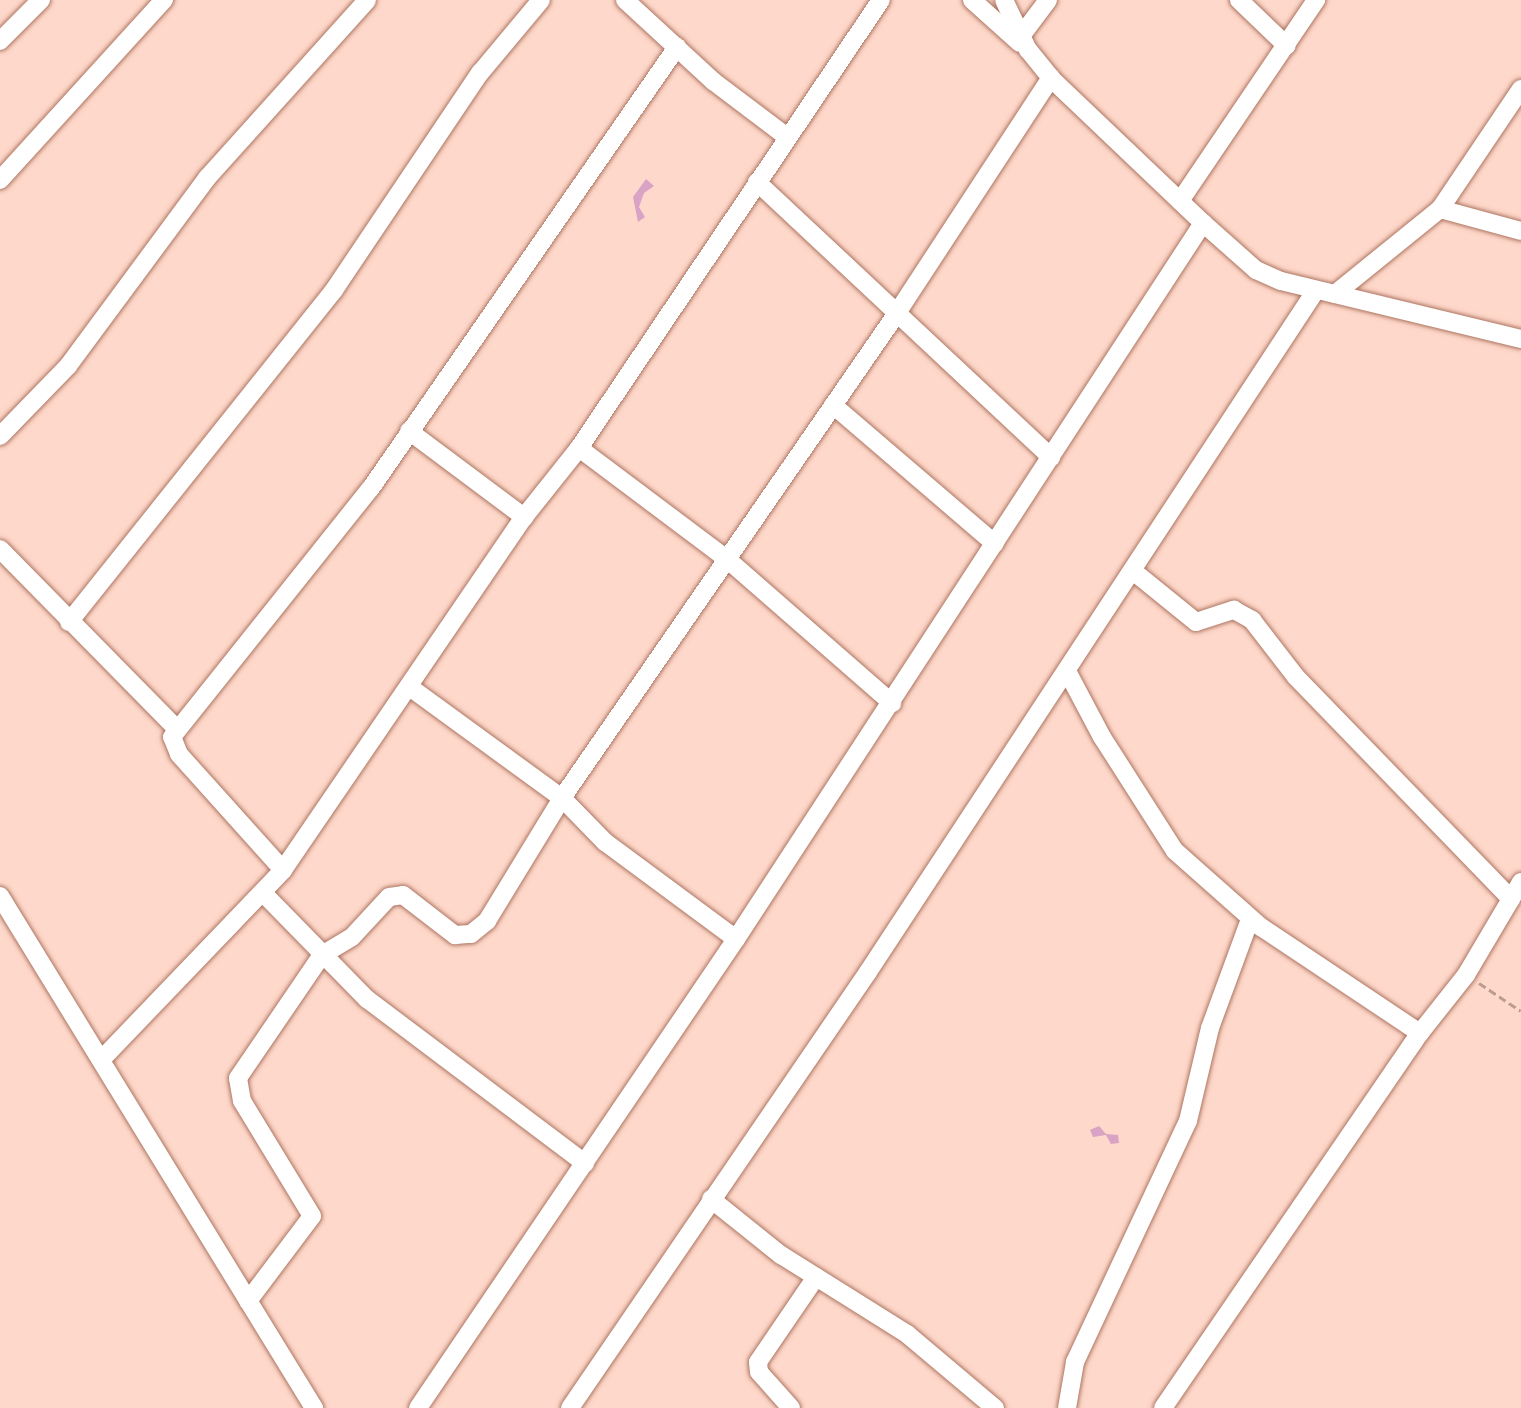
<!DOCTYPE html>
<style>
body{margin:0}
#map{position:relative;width:1521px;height:1408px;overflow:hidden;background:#fed8ca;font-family:"Source Sans 3",sans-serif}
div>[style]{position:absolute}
.building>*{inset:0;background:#d9a3c6}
.path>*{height:3px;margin-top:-1.5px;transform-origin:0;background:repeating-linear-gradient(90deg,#bd9c90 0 8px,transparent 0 12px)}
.roads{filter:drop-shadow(0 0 2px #ae7561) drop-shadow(0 0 2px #ae7561)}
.street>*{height:18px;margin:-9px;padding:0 9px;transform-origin:9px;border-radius:9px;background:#fff}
span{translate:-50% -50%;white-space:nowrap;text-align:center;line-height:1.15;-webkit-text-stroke:8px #f9ebe7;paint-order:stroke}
</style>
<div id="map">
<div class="building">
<i style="clip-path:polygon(646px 179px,654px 186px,644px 193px,639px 207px,645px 217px,638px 222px,633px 197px)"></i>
<i style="clip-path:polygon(1099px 1126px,1106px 1134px,1118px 1135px,1119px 1143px,1111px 1144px,1106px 1135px,1093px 1137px,1090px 1130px)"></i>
</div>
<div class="path">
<i style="left:1479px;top:983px;width:50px;rotate:33.7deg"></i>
</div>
<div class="roads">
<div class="street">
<i style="left:625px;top:0;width:120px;rotate:42.6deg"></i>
<i style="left:713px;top:81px;width:93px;rotate:37.1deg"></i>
<i style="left:972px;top:0;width:64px;rotate:41.9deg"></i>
<i style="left:1239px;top:0;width:66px;rotate:43.8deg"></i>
<i style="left:1021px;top:36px;width:45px;rotate:-53.1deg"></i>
<i style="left:0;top:41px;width:58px;rotate:-45deg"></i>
<i style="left:0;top:180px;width:244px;rotate:-47.7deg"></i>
<i style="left:757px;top:182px;width:403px;rotate:43.1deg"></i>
<i style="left:1180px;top:201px;width:243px;rotate:-55.9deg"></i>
<i style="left:1440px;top:209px;width:84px;rotate:15.2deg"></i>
<i style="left:1203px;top:223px;width:71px;rotate:41.6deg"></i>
<i style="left:1256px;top:270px;width:27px;rotate:24deg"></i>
<i style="left:1281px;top:281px;width:247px;rotate:13.6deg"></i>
<i style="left:1335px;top:294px;width:135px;rotate:-39deg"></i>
<i style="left:1440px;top:209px;width:145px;rotate:-56deg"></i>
<i style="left:833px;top:405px;width:213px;rotate:40.6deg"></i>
<i style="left:409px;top:431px;width:144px;rotate:36.8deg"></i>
<i style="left:0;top:436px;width:98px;rotate:-45.8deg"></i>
<i style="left:68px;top:366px;width:234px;rotate:-53.5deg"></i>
<i style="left:207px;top:178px;width:239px;rotate:-48deg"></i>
<i style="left:579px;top:448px;width:186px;rotate:36.9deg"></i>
<i style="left:728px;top:560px;width:218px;rotate:41.1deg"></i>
<i style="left:0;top:549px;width:252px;rotate:45.5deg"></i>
<i style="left:1133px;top:571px;width:81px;rotate:39deg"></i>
<i style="left:1196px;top:622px;width:40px;rotate:-18deg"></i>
<i style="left:1234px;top:610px;width:21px;rotate:29deg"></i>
<i style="left:1252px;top:620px;width:72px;rotate:52.3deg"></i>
<i style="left:1296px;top:677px;width:309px;rotate:45.9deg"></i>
<i style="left:69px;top:622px;width:425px;rotate:-51.4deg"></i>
<i style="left:334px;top:290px;width:262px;rotate:-56.1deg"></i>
<i style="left:480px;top:73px;width:95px;rotate:-50.1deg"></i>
<i style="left:1067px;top:671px;width:75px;rotate:62.1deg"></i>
<i style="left:1102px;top:737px;width:135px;rotate:57.4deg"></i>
<i style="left:1175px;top:851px;width:115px;rotate:41.5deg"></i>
<i style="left:1261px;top:927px;width:191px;rotate:33.7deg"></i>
<i style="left:411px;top:688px;width:187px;rotate:36.1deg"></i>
<i style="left:562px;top:798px;width:62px;rotate:45.7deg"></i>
<i style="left:605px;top:842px;width:163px;rotate:36.5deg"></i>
<i style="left:283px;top:870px;width:156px;rotate:-131.9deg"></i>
<i style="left:179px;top:754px;width:18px;rotate:-112deg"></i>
<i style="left:172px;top:737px;width:319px;rotate:-51.4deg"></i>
<i style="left:371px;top:488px;width:537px;rotate:-55.24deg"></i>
<i style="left:264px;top:894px;width:147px;rotate:45.6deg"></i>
<i style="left:367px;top:999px;width:273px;rotate:37deg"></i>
<i style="left:0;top:896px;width:601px;rotate:58.48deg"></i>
<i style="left:101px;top:1060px;width:263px;rotate:-46.2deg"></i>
<i style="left:283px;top:870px;width:427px;rotate:-55.7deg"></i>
<i style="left:524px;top:517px;width:88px;rotate:-51.4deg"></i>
<i style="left:579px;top:448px;width:540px;rotate:-56.02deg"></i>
<i style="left:711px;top:1199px;width:90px;rotate:38.7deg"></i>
<i style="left:781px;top:1255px;width:149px;rotate:32.1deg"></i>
<i style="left:907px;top:1334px;width:115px;rotate:40.1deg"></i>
<i style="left:248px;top:1301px;width:106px;rotate:-53deg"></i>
<i style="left:312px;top:1216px;width:135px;rotate:-121.3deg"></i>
<i style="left:242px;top:1101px;width:23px;rotate:-100deg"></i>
<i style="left:238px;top:1078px;width:149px;rotate:-55.7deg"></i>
<i style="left:322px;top:955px;width:35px;rotate:-31deg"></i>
<i style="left:352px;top:937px;width:54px;rotate:-47.2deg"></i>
<i style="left:389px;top:897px;width:14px;rotate:-8deg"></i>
<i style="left:403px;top:895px;width:66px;rotate:37.6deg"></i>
<i style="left:455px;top:935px;width:16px;rotate:-4deg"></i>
<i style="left:471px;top:934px;width:21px;rotate:-39deg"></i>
<i style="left:487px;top:921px;width:144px;rotate:-58.6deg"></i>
<i style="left:562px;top:798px;width:586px;rotate:-55.36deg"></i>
<i style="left:895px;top:316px;width:285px;rotate:-56.8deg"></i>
<i style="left:418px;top:1408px;width:567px;rotate:-55.86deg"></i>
<i style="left:736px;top:939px;width:855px;rotate:-56.89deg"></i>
<i style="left:1203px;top:223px;width:210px;rotate:-136.4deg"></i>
<i style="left:1051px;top:78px;width:36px;rotate:-129deg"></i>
<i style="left:1028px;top:50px;width:55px;rotate:-115.6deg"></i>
<i style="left:570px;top:1408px;width:528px;rotate:-55.65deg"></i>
<i style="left:868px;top:972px;width:816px;rotate:-56.7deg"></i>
<i style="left:791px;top:1408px;width:48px;rotate:-131.6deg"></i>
<i style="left:759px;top:1372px;width:10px;rotate:-96deg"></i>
<i style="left:758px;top:1362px;width:103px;rotate:-55.7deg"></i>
<i style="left:1067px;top:1408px;width:47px;rotate:-80.1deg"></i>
<i style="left:1075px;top:1362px;width:266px;rotate:-64.9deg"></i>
<i style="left:1188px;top:1121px;width:96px;rotate:-76.7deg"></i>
<i style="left:1210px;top:1028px;width:116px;rotate:-69.8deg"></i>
<i style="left:1163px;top:1408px;width:455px;rotate:-55.6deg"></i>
<i style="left:1420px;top:1033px;width:74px;rotate:-51.6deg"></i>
<i style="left:1466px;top:975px;width:108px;rotate:-59.4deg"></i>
</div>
</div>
</div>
